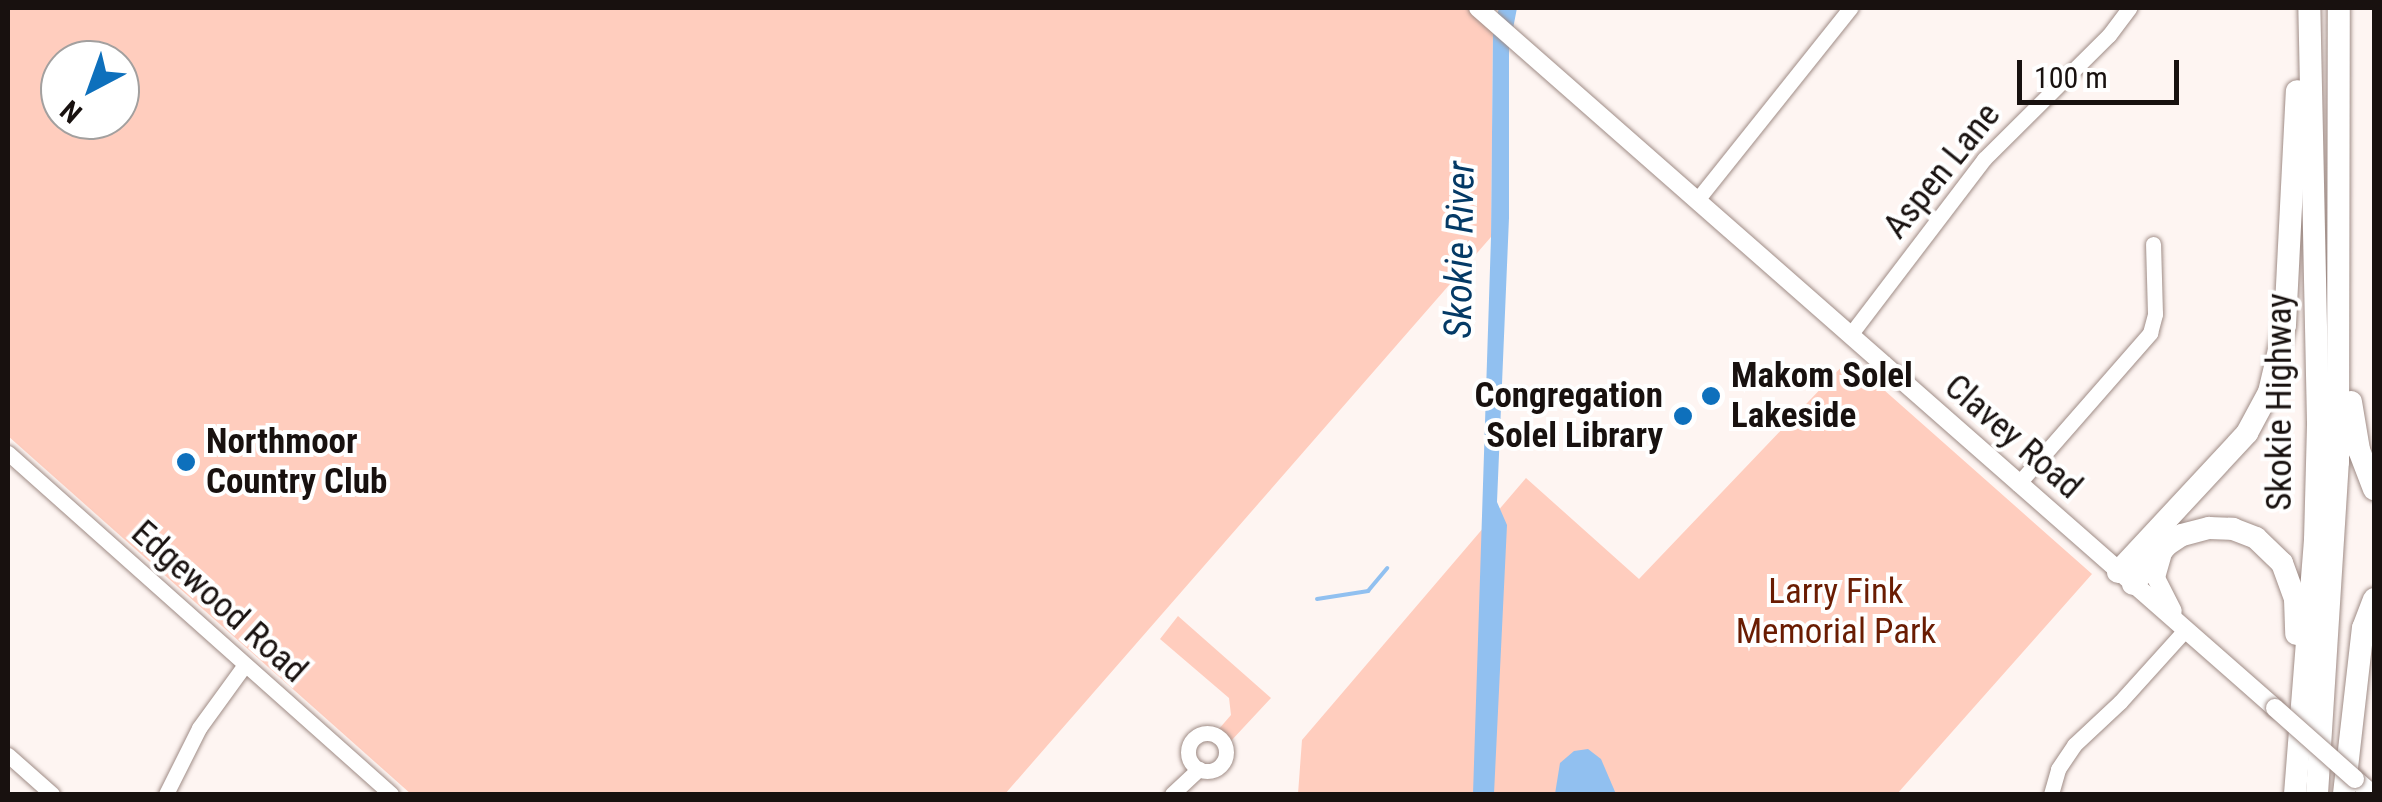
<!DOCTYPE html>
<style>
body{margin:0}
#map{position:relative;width:2382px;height:802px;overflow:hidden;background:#fef5f2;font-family:"Roboto Condensed",sans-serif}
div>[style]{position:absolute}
.green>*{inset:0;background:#ffcdbe}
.water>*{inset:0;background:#91c0f0}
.stream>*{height:4px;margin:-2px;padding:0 2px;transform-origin:2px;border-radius:2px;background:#91c0f0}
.roads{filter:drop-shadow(0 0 2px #9f8c86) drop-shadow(0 0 2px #9f8c86)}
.minor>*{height:15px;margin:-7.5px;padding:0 7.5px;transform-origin:7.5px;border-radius:7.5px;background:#fff}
.minor>.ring{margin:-7.5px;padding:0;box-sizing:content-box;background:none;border:15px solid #fff;border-radius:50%}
.major>*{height:18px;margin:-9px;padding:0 9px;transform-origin:9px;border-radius:9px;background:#fff}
.highway>*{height:22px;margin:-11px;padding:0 11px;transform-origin:11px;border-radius:11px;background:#fff}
.bridges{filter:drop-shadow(0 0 2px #9f8c86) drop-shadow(0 0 2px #9f8c86)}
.major-bridge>*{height:18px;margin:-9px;padding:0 9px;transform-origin:9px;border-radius:9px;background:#fff}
.dots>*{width:28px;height:28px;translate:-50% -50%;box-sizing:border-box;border:5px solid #fff;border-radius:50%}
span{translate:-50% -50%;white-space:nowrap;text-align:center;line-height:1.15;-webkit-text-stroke:8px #fff;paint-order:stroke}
.street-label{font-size:35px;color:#18110f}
.poi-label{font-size:35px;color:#18110f;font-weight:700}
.left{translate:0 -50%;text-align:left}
.right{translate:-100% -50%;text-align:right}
.park-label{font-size:35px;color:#6a1c02}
.water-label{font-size:38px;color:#043a66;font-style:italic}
.frame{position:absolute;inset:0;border:10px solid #18110f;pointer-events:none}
.north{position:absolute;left:40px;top:40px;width:100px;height:100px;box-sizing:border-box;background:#fff;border:2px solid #a3a09f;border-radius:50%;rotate:221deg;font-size:28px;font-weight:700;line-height:40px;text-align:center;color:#18110f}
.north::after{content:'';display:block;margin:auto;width:35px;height:45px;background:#0e70bc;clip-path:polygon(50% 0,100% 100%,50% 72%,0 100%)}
.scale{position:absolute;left:2017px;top:60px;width:162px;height:45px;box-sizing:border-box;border:5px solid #18110f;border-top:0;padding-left:12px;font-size:30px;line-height:35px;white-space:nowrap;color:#18110f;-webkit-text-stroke:8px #fff;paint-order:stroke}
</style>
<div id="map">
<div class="green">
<i style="clip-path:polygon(evenodd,8px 8px,1467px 8px,1493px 30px,1491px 237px,1005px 794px,411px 794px,8px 436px,8px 8px,60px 60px,120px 60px,120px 120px,60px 120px,60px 60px)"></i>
<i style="clip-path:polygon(1849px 359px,2092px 574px,1897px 794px,1298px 794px,1302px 740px,1526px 478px,1639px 579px)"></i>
<i style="clip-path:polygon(1178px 616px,1271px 698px,1230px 742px,1218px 730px,1231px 715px,1229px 698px,1160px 639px)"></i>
</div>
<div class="water">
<i style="clip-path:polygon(1499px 8px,1517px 8px,1509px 49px,1509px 218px,1497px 502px,1507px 525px,1494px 794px,1473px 794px,1491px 237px,1493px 30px)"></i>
<i style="clip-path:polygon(1588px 749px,1601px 759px,1616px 794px,1555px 794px,1560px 763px,1574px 751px)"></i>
</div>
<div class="stream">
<i style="left:1317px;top:599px;width:52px;rotate:-8.9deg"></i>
<i style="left:1368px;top:591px;width:30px;rotate:-50deg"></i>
</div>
<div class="roads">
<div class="minor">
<i style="left:1697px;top:200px;width:246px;rotate:-51.4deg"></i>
<i style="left:1850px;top:335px;width:221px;rotate:-52.7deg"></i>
<i style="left:1984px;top:159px;width:176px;rotate:-44.8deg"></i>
<i style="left:2109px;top:35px;width:34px;rotate:-53deg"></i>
<i style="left:8px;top:453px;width:513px;rotate:41.68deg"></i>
<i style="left:2018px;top:484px;width:201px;rotate:-48.8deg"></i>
<i style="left:2150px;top:333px;width:20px;rotate:-75deg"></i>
<i style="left:2155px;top:314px;width:70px;rotate:-91.6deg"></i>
<i class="ring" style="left:1188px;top:733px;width:23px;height:23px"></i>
<i style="left:8px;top:755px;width:59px;rotate:41.6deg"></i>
<i style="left:166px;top:794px;width:74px;rotate:-63.4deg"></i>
<i style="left:199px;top:728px;width:77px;rotate:-54deg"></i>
<i style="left:1172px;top:794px;width:37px;rotate:-43deg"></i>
<i style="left:2051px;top:794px;width:26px;rotate:-74deg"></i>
<i style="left:2058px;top:769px;width:29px;rotate:-56deg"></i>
<i style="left:2074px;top:745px;width:63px;rotate:-43.1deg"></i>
<i style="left:2120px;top:702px;width:98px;rotate:-47.9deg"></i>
</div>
<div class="major">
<i style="left:1478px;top:8px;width:1061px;rotate:41.29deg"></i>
<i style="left:2163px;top:553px;width:26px;rotate:106deg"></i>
<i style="left:2156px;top:578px;width:37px;rotate:63deg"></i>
<i style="left:2355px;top:779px;width:23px;rotate:41deg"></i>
</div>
<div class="highway">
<i style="left:2351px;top:402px;width:49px;rotate:80.5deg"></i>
<i style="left:2359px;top:450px;width:42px;rotate:69deg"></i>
<i style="left:2118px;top:572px;width:190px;rotate:-47.1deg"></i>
<i style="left:2247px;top:433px;width:47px;rotate:-61.8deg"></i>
<i style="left:2269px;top:392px;width:69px;rotate:-76.6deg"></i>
<i style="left:2285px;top:325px;width:234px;rotate:-87.1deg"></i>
<i style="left:2133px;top:584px;width:52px;rotate:-48.9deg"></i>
<i style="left:2167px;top:545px;width:18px;rotate:-34deg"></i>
<i style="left:2182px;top:535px;width:28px;rotate:-15deg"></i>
<i style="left:2209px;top:528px;width:24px;rotate:2deg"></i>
<i style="left:2233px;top:529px;width:25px;rotate:21deg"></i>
<i style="left:2256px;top:538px;width:36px;rotate:44deg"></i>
<i style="left:2282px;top:563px;width:38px;rotate:70deg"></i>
<i style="left:2295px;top:599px;width:35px;rotate:88deg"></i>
<i style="left:2295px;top:794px;width:255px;rotate:-85.5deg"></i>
<i style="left:2315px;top:540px;width:118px;rotate:-88.5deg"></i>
<i style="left:2318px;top:422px;width:414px;rotate:-91.2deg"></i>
<i style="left:2317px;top:794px;width:333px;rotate:-86.4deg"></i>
<i style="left:2338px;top:462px;width:454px;rotate:-89.9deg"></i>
<i style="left:2344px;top:794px;width:167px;rotate:-83.5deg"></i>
<i style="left:2363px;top:628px;width:31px;rotate:-69deg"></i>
</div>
</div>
<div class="bridges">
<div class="major-bridge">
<i style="left:2275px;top:708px;width:107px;rotate:41.6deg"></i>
</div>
</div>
<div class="dots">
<i style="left:1711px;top:396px;background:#0e70bc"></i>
<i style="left:1683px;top:416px;background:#0e70bc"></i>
<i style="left:186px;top:462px;background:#0e70bc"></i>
</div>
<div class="street-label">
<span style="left:1942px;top:171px;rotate:-51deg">Aspen Lane</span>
<span style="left:2280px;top:402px;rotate:-90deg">Skokie Highway</span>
<span style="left:2013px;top:437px;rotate:41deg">Clavey Road</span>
<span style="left:219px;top:602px;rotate:42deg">Edgewood Road</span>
</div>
<div class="poi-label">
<span class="left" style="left:1731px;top:396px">Makom Solel<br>Lakeside</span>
<span class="right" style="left:1663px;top:416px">Congregation<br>Solel Library</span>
<span class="left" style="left:206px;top:462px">Northmoor<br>Country Club</span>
</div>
<div class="park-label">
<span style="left:1836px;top:612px">Larry Fink<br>Memorial Park</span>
</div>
<div class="water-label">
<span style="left:1460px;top:250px;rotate:-89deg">Skokie River</span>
</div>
<div class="frame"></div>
<div class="north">N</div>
<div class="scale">100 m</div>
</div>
